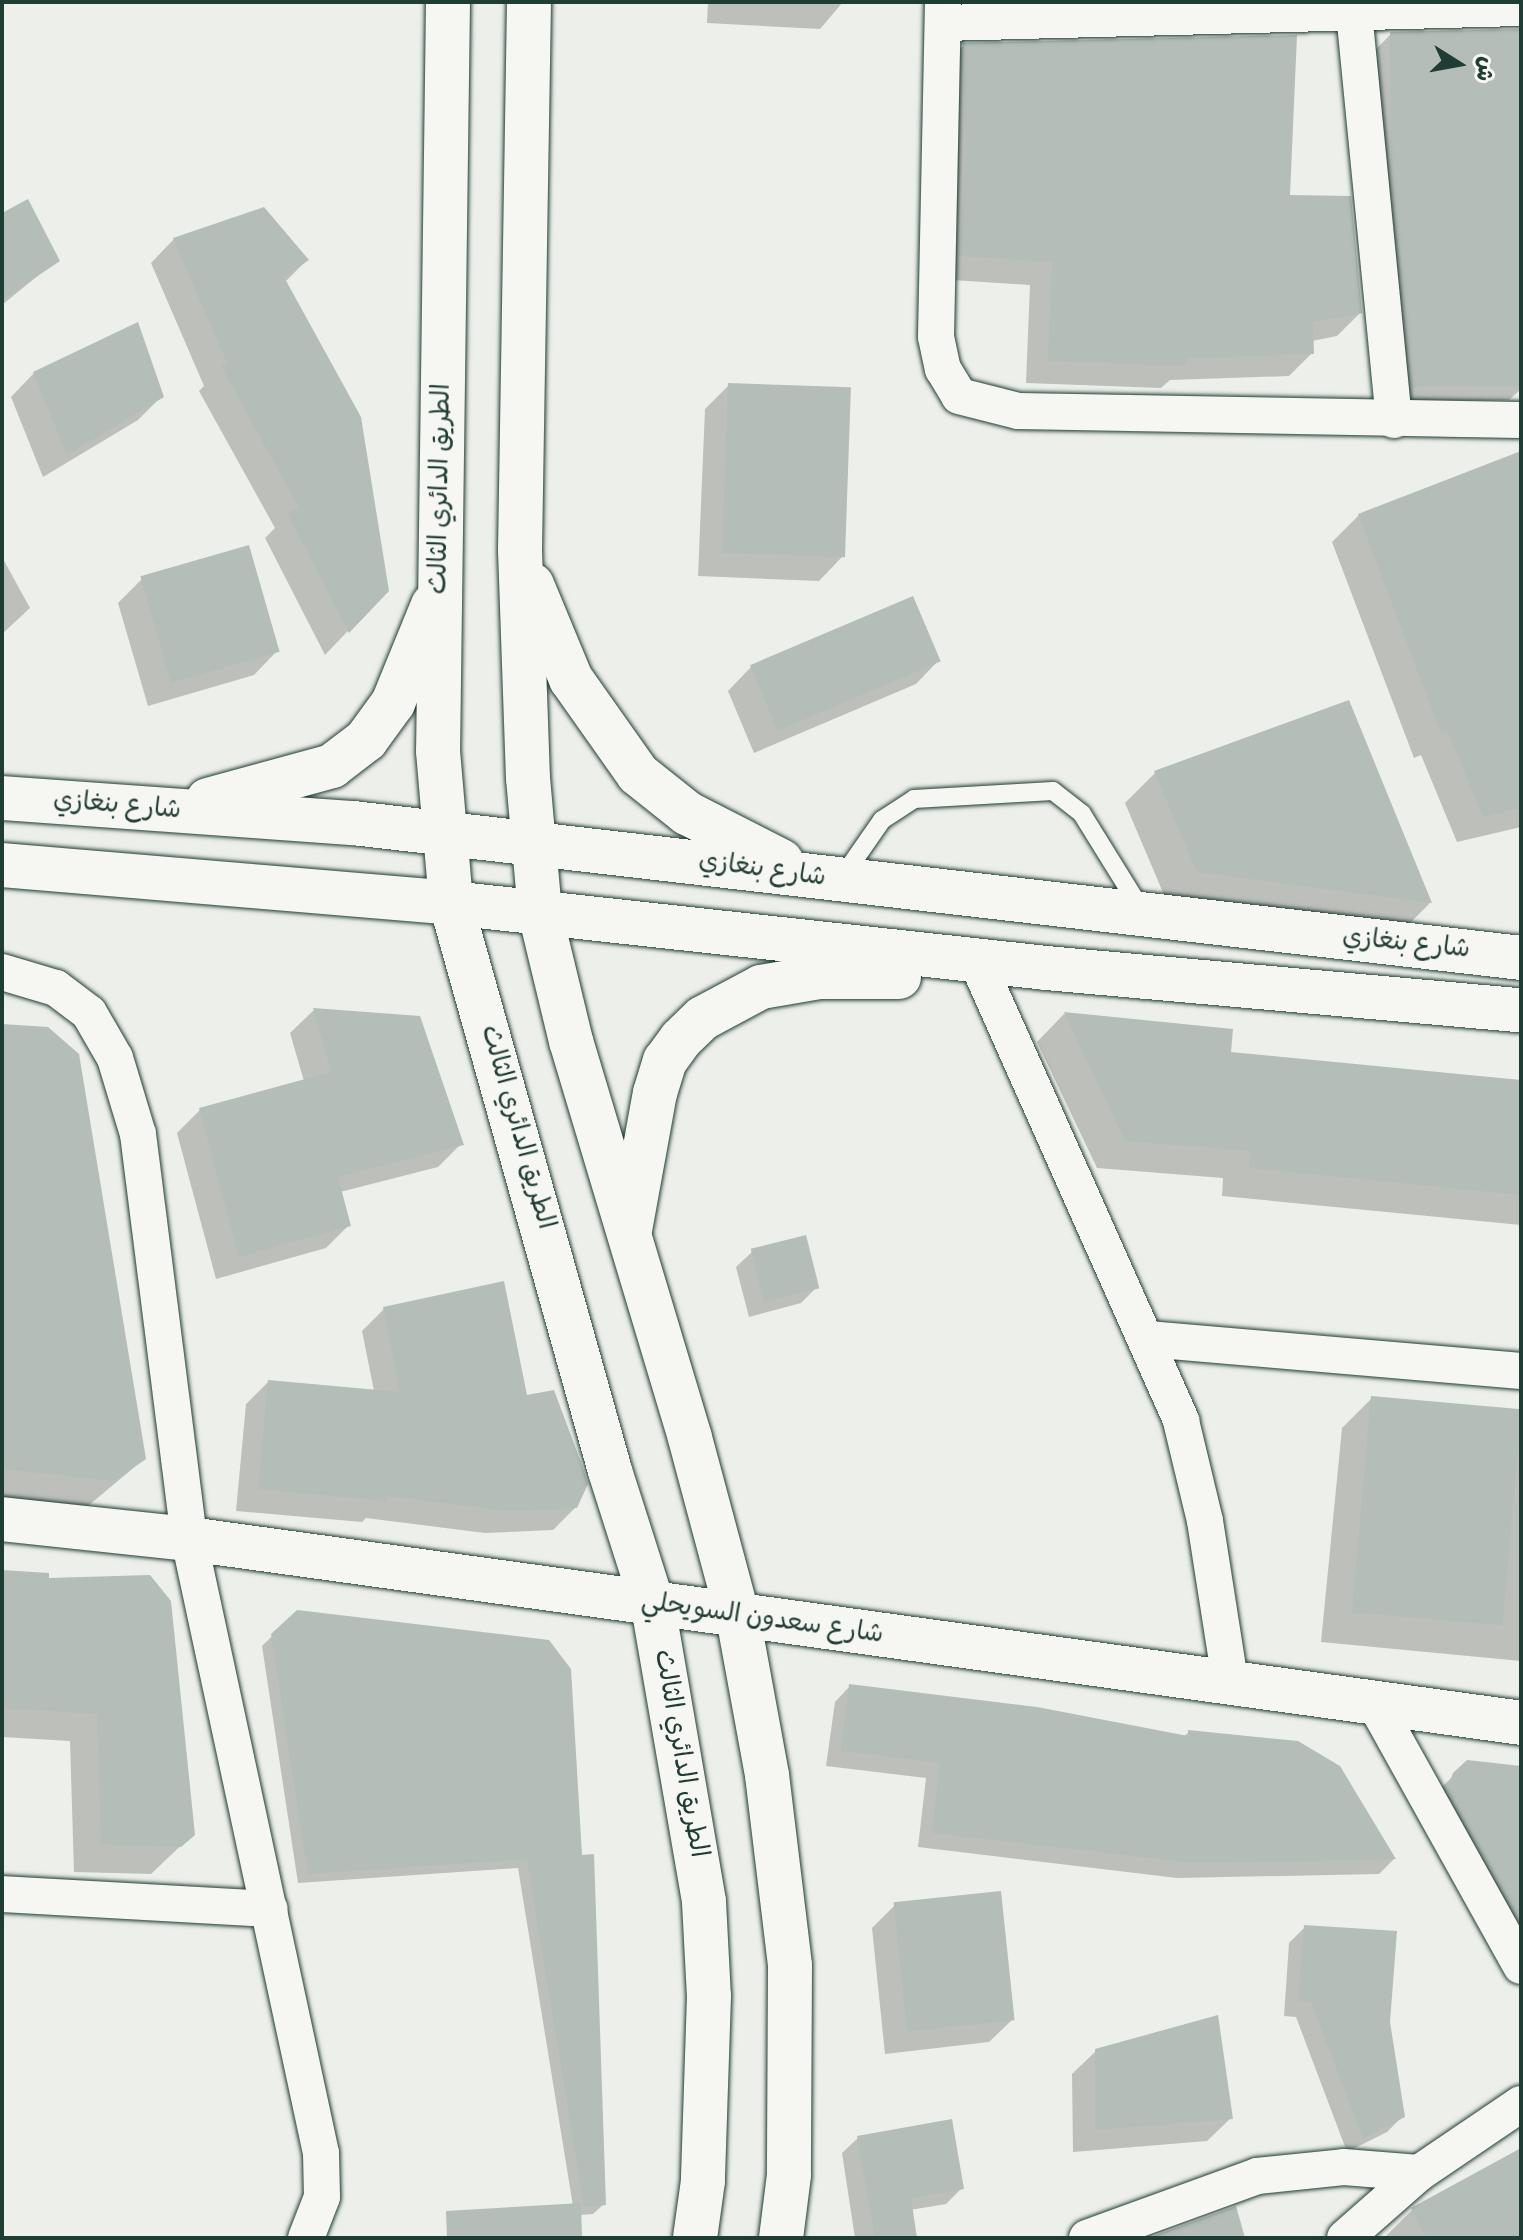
<!DOCTYPE html>
<meta charset="utf-8">
<style>
body{margin:0}
#map{position:relative;width:1523px;height:2240px;overflow:hidden;background:#edefea;font-family:"Gochi Hand","Playpen Sans Arabic",sans-serif}
div>[style]{position:absolute}
.shadow>*{inset:0;background:#0003}
.building>*{inset:0;background:#b4bdb8;transform-origin:0 0}
.roads{filter:drop-shadow(0 0 2px #1f3d34) drop-shadow(0 0 2px #1f3d34)}
.lane>*{height:18px;margin:-9px;padding:0 9px;transform-origin:9px;border-radius:9px;background:#f6f6f2}
.street>*{height:36px;margin:-18px;padding:0 18px;transform-origin:18px;border-radius:18px;background:#f6f6f2}
.secondary>*{height:44px;margin:-22px;padding:0 22px;transform-origin:22px;border-radius:22px;background:#f6f6f2}
.primary>*{height:44px;margin:-22px;padding:0 22px;transform-origin:22px;border-radius:22px;background:#f6f6f2}
span{translate:-50% -50%;white-space:nowrap;text-align:center;line-height:1.15;-webkit-text-stroke:6px #f6f6f2;paint-order:stroke}
.street-label{font-size:26px;color:#1f3d34}
.frame{position:absolute;inset:0;border:4px solid #1f3d34;pointer-events:none}
.north{position:absolute;left:1419px;top:24px;width:80px;height:80px;-webkit-text-stroke:6px #f6f6f2;paint-order:stroke;rotate:101deg;font-size:22px;font-weight:700;line-height:32px;text-align:center;color:#1f3d34}
.north::after{content:'';display:block;margin:auto;width:28px;height:36px;background:#1f3d34;clip-path:polygon(50% 0,100% 100%,50% 72%,0 100%)}
</style>
<div id="map">
<div class="shadow">
<i style="clip-path:polygon(708px 2px,843px 2px,820px 29px,707px 23px)"></i>
<i style="clip-path:polygon(1521px 31px,1521px 389px,1509px 400px,1398px 401px,1376px 49px,1391px 34px)"></i>
<i style="clip-path:polygon(964px 45px,1288px 196px,1360px 313px,1337px 336px,1312px 341px,1312px 353px,1289px 376px,1170px 380px,1161px 388px,1026px 383px,1030px 285px,937px 279px,941px 69px)"></i>
<i style="clip-path:polygon(2px 216px,57px 260px,2px 305px)"></i>
<i style="clip-path:polygon(174px 239px,307px 260px,285px 282px,387px 590px,325px 655px,265px 538px,275px 528px,199px 391px,204px 386px,151px 263px)"></i>
<i style="clip-path:polygon(34px 373px,161px 397px,138px 420px,43px 477px,11px 397px)"></i>
<i style="clip-path:polygon(729px 385px,842px 557px,819px 581px,698px 576px,705px 409px)"></i>
<i style="clip-path:polygon(1521px 453px,1521px 827px,1457px 842px,1421px 755px,1414px 758px,1332px 542px,1359px 515px)"></i>
<i style="clip-path:polygon(2px 557px,30px 608px,2px 634px)"></i>
<i style="clip-path:polygon(142px 579px,277px 651px,254px 675px,148px 706px,118px 603px)"></i>
<i style="clip-path:polygon(939px 660px,916px 684px,754px 753px,728px 691px,751px 667px)"></i>
<i style="clip-path:polygon(1155px 773px,1430px 903px,1400px 933px,1167px 902px,1125px 803px)"></i>
<i style="clip-path:polygon(314px 1010px,419px 1018px,461px 1144px,438px 1167px,340px 1192px,349px 1225px,326px 1248px,216px 1279px,177px 1133px,200px 1110px,304px 1081px,290px 1033px)"></i>
<i style="clip-path:polygon(1064px 1014px,1231px 1031px,1229px 1054px,1521px 1082px,1521px 1225px,1222px 1196px,1223px 1178px,1097px 1168px,1037px 1042px)"></i>
<i style="clip-path:polygon(2px 1026px,144px 1459px,82px 1511px,2px 1502px)"></i>
<i style="clip-path:polygon(752px 1252px,817px 1287px,801px 1303px,749px 1317px,736px 1267px)"></i>
<i style="clip-path:polygon(384px 1309px,525px 1398px,576px 1507px,553px 1530px,485px 1533px,366px 1518px,362px 1522px,236px 1511px,246px 1404px,268px 1382px,374px 1391px,362px 1331px)"></i>
<i style="clip-path:polygon(1372px 1398px,1521px 1412px,1521px 1661px,1321px 1642px,1342px 1428px)"></i>
<i style="clip-path:polygon(2px 1572px,47px 1581px,193px 1834px,151px 1874px,74px 1872px,70px 1741px,2px 1737px)"></i>
<i style="clip-path:polygon(297px 1612px,548px 1642px,604px 2204px,593px 2214px,580px 2215px,580px 2238px,480px 2238px,573px 2206px,518px 1868px,298px 1883px,262px 1646px)"></i>
<i style="clip-path:polygon(850px 1686px,1183px 1737px,1189px 1732px,1394px 1859px,1379px 1874px,1177px 1878px,918px 1847px,926px 1778px,826px 1766px,835px 1702px)"></i>
<i style="clip-path:polygon(1467px 1762px,1521px 1768px,1521px 1948px,1430px 1799px)"></i>
<i style="clip-path:polygon(895px 1905px,1013px 2019px,989px 2042px,885px 2054px,872px 1928px)"></i>
<i style="clip-path:polygon(1305px 1927px,1388px 2022px,1403px 2116px,1387px 2132px,1347px 2152px,1296px 2017px,1284px 2016px,1289px 1943px)"></i>
<i style="clip-path:polygon(1096px 2051px,1231px 2118px,1207px 2141px,1073px 2152px,1072px 2074px)"></i>
<i style="clip-path:polygon(858px 2138px,962px 2188px,946px 2204px,910px 2210px,915px 2238px,855px 2238px,842px 2153px)"></i>
<i style="clip-path:polygon(1521px 2151px,1521px 2238px,1384px 2238px,1412px 2210px)"></i>
</div>
<div class="building">
<i style="clip-path:polygon(1521px 29px,1521px 386px,1412px 387px,1391px 169px,1390px 32px)"></i>
<i style="clip-path:polygon(1297px 35px,1290px 195px,1351px 196px,1362px 313px,1313px 322px,1314px 354px,1187px 358px,1186px 366px,1048px 361px,1052px 262px,959px 256px,966px 153px,963px 43px)"></i>
<i style="clip-path:polygon(28px 199px,60px 261px,2px 300px,2px 213px)"></i>
<i style="clip-path:polygon(264px 207px,309px 260px,284px 277px,361px 417px,389px 591px,349px 633px,287px 513px,299px 508px,221px 366px,227px 363px,173px 238px)"></i>
<i style="clip-path:polygon(138px 322px,164px 397px,67px 455px,33px 372px)"></i>
<i style="left:728px;top:383px;width:123px;height:170px;rotate:2deg"></i>
<i style="clip-path:polygon(1521px 451px,1521px 808px,1483px 817px,1447px 730px,1441px 733px,1358px 514px)"></i>
<i style="left:249px;top:545px;width:111px;height:113px;rotate:74deg"></i>
<i style="left:913px;top:596px;width:71px;height:177px;rotate:67deg"></i>
<i style="clip-path:polygon(1349px 700px,1432px 903px,1197px 872px,1154px 771px)"></i>
<i style="clip-path:polygon(313px 1008px,420px 1016px,464px 1145px,338px 1177px,351px 1226px,239px 1257px,199px 1108px,331px 1072px)"></i>
<i style="clip-path:polygon(1064px 1012px,1233px 1029px,1231px 1052px,1521px 1080px,1521px 1195px,1249px 1168px,1251px 1151px,1125px 1141px)"></i>
<i style="clip-path:polygon(2px 1024px,48px 1027px,79px 1054px,146px 1459px,114px 1481px,2px 1469px)"></i>
<i style="left:806px;top:1235px;width:55px;height:57px;rotate:76deg"></i>
<i style="clip-path:polygon(504px 1281px,527px 1395px,554px 1390px,582px 1465px,588px 1484px,577px 1508px,508px 1511px,386px 1496px,386px 1501px,258px 1489px,268px 1380px,400px 1392px,383px 1307px)"></i>
<i style="left:1371px;top:1396px;width:151px;height:217px;rotate:5deg"></i>
<i style="clip-path:polygon(2px 1570px,49px 1573px,49px 1578px,150px 1575px,171px 1601px,195px 1835px,181px 1847px,101px 1844px,97px 1714px,2px 1708px)"></i>
<i style="clip-path:polygon(297px 1610px,549px 1640px,571px 1669px,582px 1855px,594px 1854px,606px 2205px,584px 2207px,527px 1859px,308px 1874px,271px 1634px)"></i>
<i style="clip-path:polygon(849px 1684px,1037px 1707px,1188px 1736px,1188px 1730px,1298px 1741px,1340px 1766px,1396px 1859px,1194px 1863px,932px 1833px,940px 1763px,841px 1751px)"></i>
<i style="clip-path:polygon(1467px 1760px,1521px 1766px,1521px 1923px,1447px 1790px,1453px 1773px)"></i>
<i style="left:1001px;top:1891px;width:130px;height:108px;rotate:84deg"></i>
<i style="clip-path:polygon(1304px 1925px,1397px 1931px,1390px 2022px,1405px 2117px,1363px 2138px,1311px 2002px,1298px 2001px)"></i>
<i style="clip-path:polygon(1218px 2015px,1233px 2119px,1095px 2130px,1095px 2049px)"></i>
<i style="clip-path:polygon(952px 2119px,964px 2189px,911px 2198px,917px 2238px,875px 2238px,857px 2136px)"></i>
<i style="clip-path:polygon(1521px 2148px,1521px 2238px,1426px 2238px,1411px 2208px)"></i>
<i style="clip-path:polygon(581px 2203px,582px 2238px,447px 2238px,446px 2211px)"></i>
<i style="clip-path:polygon(1236px 2206px,1245px 2238px,1148px 2238px)"></i>
</div>
<div class="roads">
<div class="lane">
<i style="left:841px;top:879px;width:72px;rotate:-55.2deg"></i>
<i style="left:882px;top:820px;width:38px;rotate:-33deg"></i>
<i style="left:914px;top:799px;width:139px;rotate:-3.3deg"></i>
<i style="left:1053px;top:791px;width:37px;rotate:38deg"></i>
<i style="left:1082px;top:814px;width:112px;rotate:58.2deg"></i>
</div>
<div class="street">
<i style="left:943px;top:2px;width:335px;rotate:91.2deg"></i>
<i style="left:936px;top:337px;width:33px;rotate:78deg"></i>
<i style="left:943px;top:369px;width:31px;rotate:59deg"></i>
<i style="left:959px;top:396px;width:61px;rotate:14.3deg"></i>
<i style="left:1018px;top:411px;width:503px;rotate:1.03deg"></i>
<i style="left:1353px;top:2px;width:420px;rotate:84.4deg"></i>
<i style="left:943px;top:23px;width:578px;rotate:-1.49deg"></i>
<i style="left:2px;top:972px;width:56px;rotate:16.5deg"></i>
<i style="left:56px;top:988px;width:41px;rotate:37.1deg"></i>
<i style="left:89px;top:1013px;width:52px;rotate:60deg"></i>
<i style="left:115px;top:1058px;width:79px;rotate:73.2deg"></i>
<i style="left:138px;top:1134px;width:408px;rotate:82.8deg"></i>
<i style="left:189px;top:1539px;width:628px;rotate:77.87deg"></i>
<i style="left:321px;top:2153px;width:44px;rotate:88.7deg"></i>
<i style="left:322px;top:2197px;width:44px;rotate:111.3deg"></i>
<i style="left:982px;top:973px;width:490px;rotate:66deg"></i>
<i style="left:1181px;top:1421px;width:103px;rotate:76.5deg"></i>
<i style="left:1205px;top:1521px;width:162px;rotate:81.1deg"></i>
<i style="left:1148px;top:1339px;width:374px;rotate:4.9deg"></i>
<i style="left:1374px;top:1702px;width:302px;rotate:60.9deg"></i>
<i style="left:2px;top:1894px;width:268px;rotate:3.2deg"></i>
<i style="left:1087px;top:2238px;width:181px;rotate:-20deg"></i>
<i style="left:1257px;top:2176px;width:87px;rotate:-5.9deg"></i>
<i style="left:1344px;top:2167px;width:75px;rotate:4.6deg"></i>
<i style="left:1345px;top:2238px;width:98px;rotate:-41.3deg"></i>
<i style="left:1419px;top:2173px;width:123px;rotate:-34.1deg"></i>
</div>
<div class="secondary">
<i style="left:2px;top:1519px;width:188px;rotate:6.1deg"></i>
<i style="left:189px;top:1539px;width:1345px;rotate:7.86deg"></i>
</div>
<div class="primary">
<i style="left:448px;top:2px;width:749px;rotate:90.76deg"></i>
<i style="left:438px;top:751px;width:153px;rotate:85.1deg"></i>
<i style="left:451px;top:903px;width:590px;rotate:74.36deg"></i>
<i style="left:610px;top:1471px;width:142px;rotate:72.3deg"></i>
<i style="left:653px;top:1606px;width:300px;rotate:80.2deg"></i>
<i style="left:704px;top:1902px;width:94px;rotate:87deg"></i>
<i style="left:709px;top:1996px;width:185px;rotate:91.9deg"></i>
<i style="left:703px;top:2181px;width:58px;rotate:98deg"></i>
<i style="left:529px;top:2px;width:548px;rotate:90.94deg"></i>
<i style="left:520px;top:550px;width:228px;rotate:88deg"></i>
<i style="left:528px;top:778px;width:136px;rotate:84.9deg"></i>
<i style="left:540px;top:913px;width:132px;rotate:76.4deg"></i>
<i style="left:571px;top:1041px;width:414px;rotate:73.3deg"></i>
<i style="left:690px;top:1438px;width:185px;rotate:75deg"></i>
<i style="left:738px;top:1617px;width:161px;rotate:79.6deg"></i>
<i style="left:767px;top:1775px;width:192px;rotate:83.1deg"></i>
<i style="left:790px;top:1966px;width:209px;rotate:90.3deg"></i>
<i style="left:789px;top:2175px;width:64px;rotate:97.2deg"></i>
<i style="left:532px;top:585px;width:102px;rotate:67.5deg"></i>
<i style="left:571px;top:679px;width:116px;rotate:54.8deg"></i>
<i style="left:638px;top:774px;width:63px;rotate:38.5deg"></i>
<i style="left:687px;top:813px;width:106px;rotate:27.1deg"></i>
<i style="left:2px;top:798px;width:352px;rotate:4.1deg"></i>
<i style="left:353px;top:823px;width:1176px;rotate:6.59deg"></i>
<i style="left:208px;top:800px;width:129px;rotate:-15.3deg"></i>
<i style="left:332px;top:766px;width:43px;rotate:-37.4deg"></i>
<i style="left:366px;top:740px;width:46px;rotate:-53.9deg"></i>
<i style="left:393px;top:703px;width:106px;rotate:-67.8deg"></i>
<i style="left:2px;top:865px;width:451px;rotate:4.8deg"></i>
<i style="left:451px;top:903px;width:599px;rotate:6.23deg"></i>
<i style="left:1046px;top:968px;width:477px;rotate:5.1deg"></i>
<i style="left:630px;top:1230px;width:139px;rotate:-79.7deg"></i>
<i style="left:655px;top:1093px;width:34px;rotate:-73deg"></i>
<i style="left:665px;top:1061px;width:27px;rotate:-54deg"></i>
<i style="left:681px;top:1039px;width:30px;rotate:-44deg"></i>
<i style="left:703px;top:1018px;width:66px;rotate:-28.1deg"></i>
<i style="left:761px;top:987px;width:59px;rotate:-9.8deg"></i>
<i style="left:819px;top:977px;width:80px"></i>
</div>
</div>
<div class="street-label">
<span style="left:443px;top:489px;rotate:-89deg">الطريق الدائري الثالث</span>
<span style="left:117px;top:808px;rotate:5deg">شارع بنغازي</span>
<span style="left:762px;top:872px;rotate:8deg">شارع بنغازي</span>
<span style="left:1406px;top:946px;rotate:6deg">شارع بنغازي</span>
<span style="left:515px;top:1128px;rotate:74deg">الطريق الدائري الثالث</span>
<span style="left:762px;top:1621px;rotate:8deg">شارع سعدون السويحلي</span>
<span style="left:678px;top:1754px;rotate:80deg">الطريق الدائري الثالث</span>
</div>
<div class="frame"></div>
<div class="north">ش</div>
</div>
